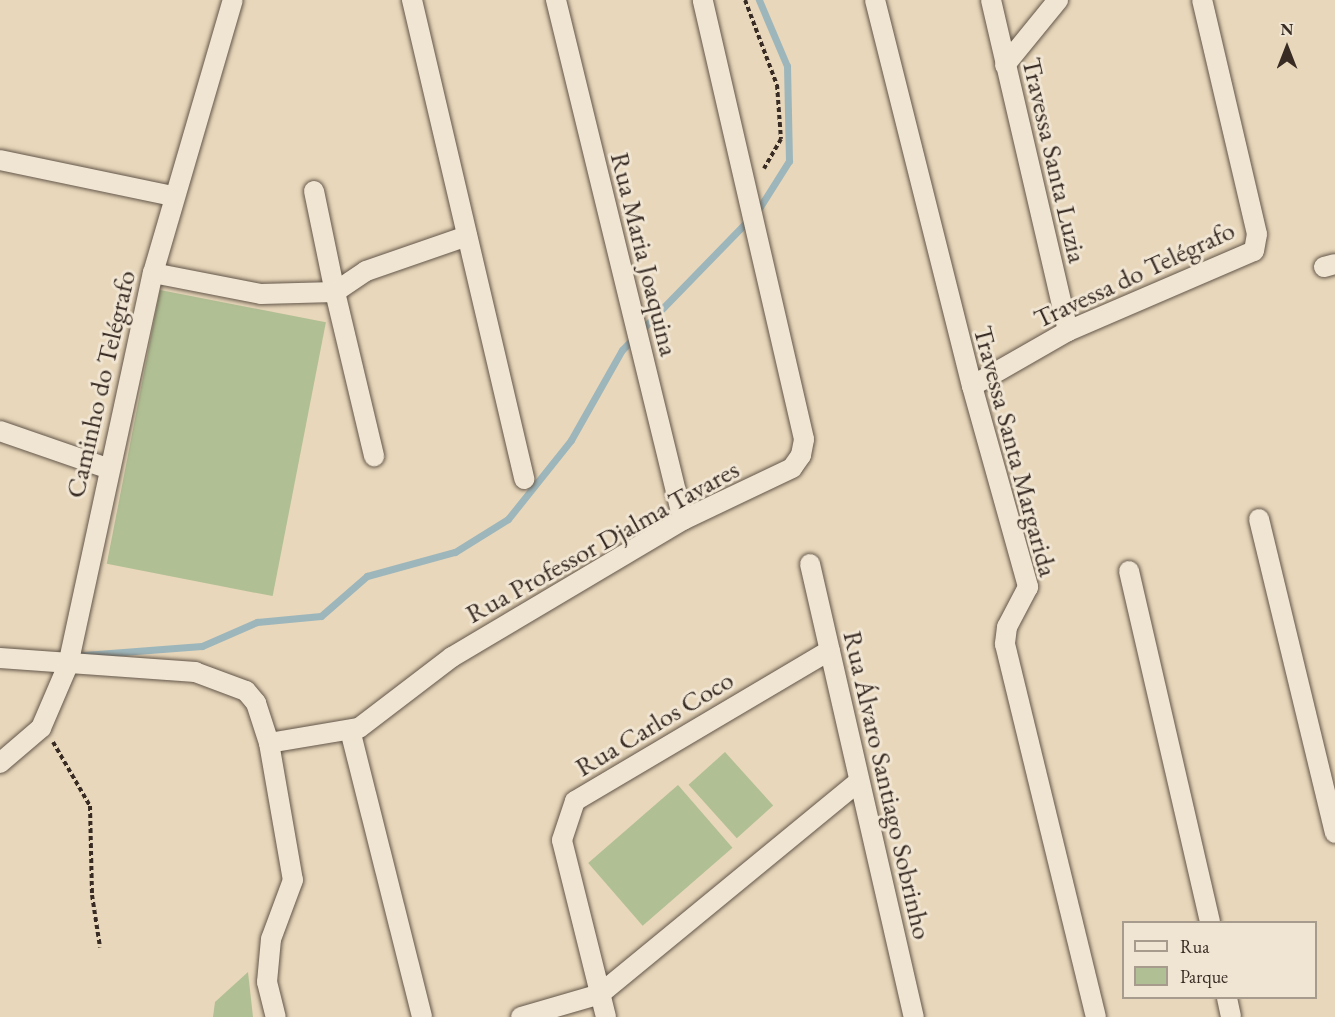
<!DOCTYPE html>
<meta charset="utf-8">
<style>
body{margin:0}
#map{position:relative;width:1335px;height:1017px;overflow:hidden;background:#e8d7ba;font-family:"EB Garamond",serif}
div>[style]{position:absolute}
.green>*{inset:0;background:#b1bf94;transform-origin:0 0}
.stream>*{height:7px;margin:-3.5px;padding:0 3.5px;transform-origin:3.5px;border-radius:3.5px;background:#9db6bb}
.path>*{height:4px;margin-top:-2px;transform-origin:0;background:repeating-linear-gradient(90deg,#372b24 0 4.5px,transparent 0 7.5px)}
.roads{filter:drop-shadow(0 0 2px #63564a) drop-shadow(0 0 2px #63564a)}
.street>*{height:20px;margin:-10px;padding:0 10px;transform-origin:10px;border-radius:10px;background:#f0e5d2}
span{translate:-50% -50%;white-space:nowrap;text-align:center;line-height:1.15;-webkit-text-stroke:6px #f0e5d2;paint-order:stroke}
.street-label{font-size:27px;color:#372b24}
.legend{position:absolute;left:1122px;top:921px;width:195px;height:78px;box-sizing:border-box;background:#f0e5d2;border:2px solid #a69b8c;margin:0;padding:8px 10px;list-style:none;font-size:18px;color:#372b24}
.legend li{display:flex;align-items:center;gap:12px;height:30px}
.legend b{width:30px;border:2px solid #a69b8c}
.north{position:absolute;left:1257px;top:18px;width:60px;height:60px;-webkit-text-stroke:4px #f0e5d2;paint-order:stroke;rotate:0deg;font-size:16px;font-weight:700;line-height:24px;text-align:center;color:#372b24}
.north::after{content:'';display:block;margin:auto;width:21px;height:27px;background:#372b24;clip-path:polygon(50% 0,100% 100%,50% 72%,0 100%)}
</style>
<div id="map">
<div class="green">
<i style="left:160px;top:290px;width:169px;height:279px;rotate:11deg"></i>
<i style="left:725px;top:752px;width:72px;height:49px;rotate:48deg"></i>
<i style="left:678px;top:785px;width:83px;height:119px;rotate:49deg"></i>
<i style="clip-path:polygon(248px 972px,253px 1017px,213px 1017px,215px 1002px)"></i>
</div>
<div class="stream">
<i style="left:84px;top:655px;width:118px;rotate:-4.4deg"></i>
<i style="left:202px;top:646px;width:60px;rotate:-23.6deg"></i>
<i style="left:257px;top:622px;width:64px;rotate:-5.4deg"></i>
<i style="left:321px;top:616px;width:61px;rotate:-41deg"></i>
<i style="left:367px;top:576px;width:91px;rotate:-15.3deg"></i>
<i style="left:455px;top:552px;width:62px;rotate:-31.9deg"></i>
<i style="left:508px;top:519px;width:101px;rotate:-51.4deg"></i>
<i style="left:571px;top:440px;width:103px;rotate:-60.5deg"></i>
<i style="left:622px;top:350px;width:195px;rotate:-45.8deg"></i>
<i style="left:758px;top:210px;width:58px;rotate:-57.7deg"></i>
<i style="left:789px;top:161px;width:95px;rotate:-91.2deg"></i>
<i style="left:787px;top:66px;width:72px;rotate:-113deg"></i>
</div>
<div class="path">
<i style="left:745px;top:0;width:91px;rotate:69.4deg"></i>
<i style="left:777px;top:85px;width:54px;rotate:85.8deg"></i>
<i style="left:781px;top:139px;width:34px;rotate:120deg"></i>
<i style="left:53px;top:742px;width:74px;rotate:60deg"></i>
<i style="left:90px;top:806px;width:89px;rotate:88.7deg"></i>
<i style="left:92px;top:895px;width:53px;rotate:81.3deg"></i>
</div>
<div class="roads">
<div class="street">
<i style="left:412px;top:0;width:492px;rotate:76.8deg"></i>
<i style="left:556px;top:0;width:535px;rotate:76.28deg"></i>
<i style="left:875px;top:0;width:398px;rotate:75.9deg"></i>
<i style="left:972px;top:386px;width:209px;rotate:74.4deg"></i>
<i style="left:1028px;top:587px;width:45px;rotate:117.7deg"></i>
<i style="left:1007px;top:627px;width:17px;rotate:97deg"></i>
<i style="left:1005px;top:644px;width:384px;rotate:76.3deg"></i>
<i style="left:991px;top:0;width:340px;rotate:76.9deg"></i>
<i style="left:1005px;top:65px;width:84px;rotate:-50.8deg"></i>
<i style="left:0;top:160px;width:176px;rotate:11.8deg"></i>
<i style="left:314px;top:191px;width:103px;rotate:78.3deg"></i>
<i style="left:335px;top:292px;width:37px;rotate:-34deg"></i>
<i style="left:366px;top:271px;width:107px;rotate:-19.1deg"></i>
<i style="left:1324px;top:267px;width:11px;rotate:-15deg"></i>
<i style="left:153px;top:273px;width:110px;rotate:11deg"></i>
<i style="left:261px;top:294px;width:74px;rotate:-1.5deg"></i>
<i style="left:335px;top:292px;width:169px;rotate:76.6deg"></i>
<i style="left:972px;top:386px;width:111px;rotate:-29.8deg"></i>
<i style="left:1068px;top:331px;width:202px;rotate:-23.3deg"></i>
<i style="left:1254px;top:251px;width:17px;rotate:-80deg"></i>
<i style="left:1257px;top:234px;width:240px;rotate:-103.2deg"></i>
<i style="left:0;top:431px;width:113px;rotate:19.1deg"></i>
<i style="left:1259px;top:519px;width:323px;rotate:76.4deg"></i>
<i style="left:810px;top:564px;width:465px;rotate:77.1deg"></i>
<i style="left:1129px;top:571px;width:360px;rotate:77deg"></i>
<i style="left:0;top:658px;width:196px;rotate:4.1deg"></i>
<i style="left:195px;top:672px;width:54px;rotate:20.4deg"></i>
<i style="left:246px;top:691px;width:16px;rotate:50deg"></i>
<i style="left:256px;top:703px;width:42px;rotate:72deg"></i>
<i style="left:269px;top:743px;width:139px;rotate:80.1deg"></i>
<i style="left:293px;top:880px;width:63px;rotate:110.4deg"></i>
<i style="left:271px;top:939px;width:43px;rotate:95.3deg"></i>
<i style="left:267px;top:982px;width:36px;rotate:76deg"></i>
<i style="left:350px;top:730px;width:296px;rotate:75.9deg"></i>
<i style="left:269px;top:743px;width:91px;rotate:-9.5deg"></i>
<i style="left:359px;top:728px;width:117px;rotate:-37.4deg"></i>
<i style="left:452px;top:657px;width:269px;rotate:-30.7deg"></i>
<i style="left:683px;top:520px;width:121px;rotate:-25.5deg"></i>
<i style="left:792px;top:468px;width:16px;rotate:-55deg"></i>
<i style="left:801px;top:455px;width:16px;rotate:-79deg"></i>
<i style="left:804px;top:439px;width:450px;rotate:-103deg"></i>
<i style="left:0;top:763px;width:54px;rotate:-40.5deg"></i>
<i style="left:41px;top:728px;width:69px;rotate:-66.8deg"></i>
<i style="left:68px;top:665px;width:401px;rotate:-77.8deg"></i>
<i style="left:153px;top:273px;width:284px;rotate:-73.7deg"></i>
<i style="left:1227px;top:998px;width:19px;rotate:78deg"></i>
<i style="left:521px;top:1017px;width:82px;rotate:-16.2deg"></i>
<i style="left:600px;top:994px;width:334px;rotate:-39.4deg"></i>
<i style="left:606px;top:1017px;width:182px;rotate:-104deg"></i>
<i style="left:562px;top:840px;width:41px;rotate:-71.6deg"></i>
<i style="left:575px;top:801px;width:296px;rotate:-30.6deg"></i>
</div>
</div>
<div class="street-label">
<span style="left:1055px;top:160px;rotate:77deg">Travessa Santa Luzia</span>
<span style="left:645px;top:254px;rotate:76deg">Rua Maria Joaquina</span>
<span style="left:1134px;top:274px;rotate:-25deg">Travessa do Telégrafo</span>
<span style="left:100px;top:384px;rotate:-77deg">Caminho do Telégrafo</span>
<span style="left:1016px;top:451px;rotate:75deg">Travessa Santa Margarida</span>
<span style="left:602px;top:541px;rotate:-29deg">Rua Professor Djalma Tavares</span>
<span style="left:654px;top:723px;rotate:-31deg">Rua Carlos Coco</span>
<span style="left:888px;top:785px;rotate:77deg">Rua Álvaro Santiago Sobrinho</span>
</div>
<ul class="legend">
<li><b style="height:8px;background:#f0e5d2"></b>Rua</li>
<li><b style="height:16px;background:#b1bf94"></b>Parque</li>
</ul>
<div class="north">N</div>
</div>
